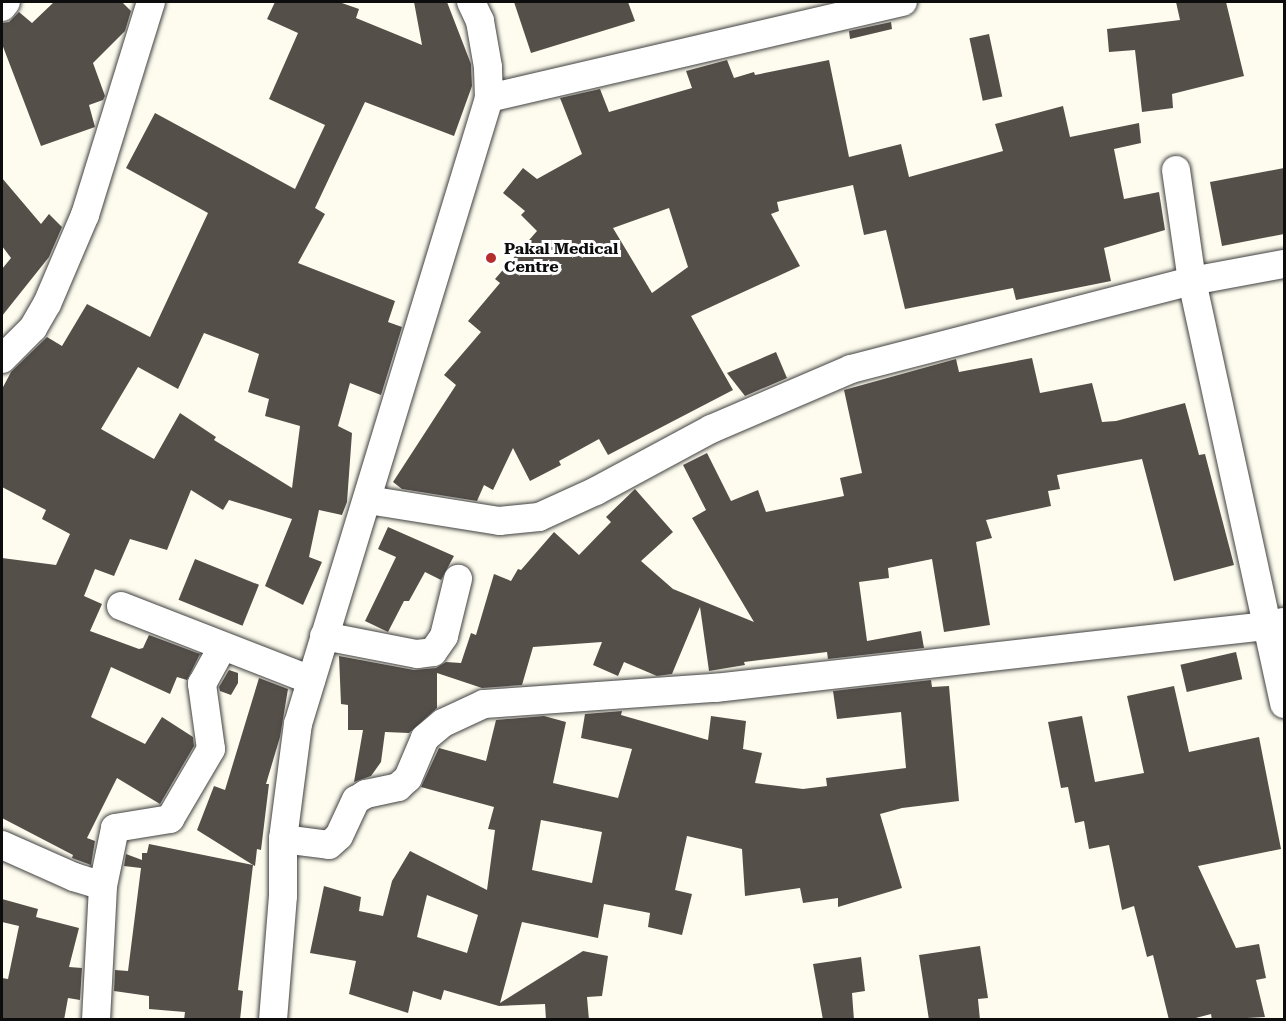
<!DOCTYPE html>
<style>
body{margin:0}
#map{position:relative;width:1286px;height:1021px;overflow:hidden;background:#fefcee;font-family:"Roboto Serif",serif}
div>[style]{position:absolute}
.building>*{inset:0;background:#554f4a;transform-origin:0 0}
.roads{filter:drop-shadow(0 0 2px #404040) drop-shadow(0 0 2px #404040)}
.minor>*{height:28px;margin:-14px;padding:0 14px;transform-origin:14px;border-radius:14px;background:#fff}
.dots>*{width:16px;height:16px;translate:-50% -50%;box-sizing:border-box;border:3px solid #fff;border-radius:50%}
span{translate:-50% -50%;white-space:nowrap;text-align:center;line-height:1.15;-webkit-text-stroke:6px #fff;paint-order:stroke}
.poi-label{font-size:16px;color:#0d0d0d;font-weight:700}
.left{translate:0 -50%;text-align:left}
.frame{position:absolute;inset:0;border:3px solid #0d0d0d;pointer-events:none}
</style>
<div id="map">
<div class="building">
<i style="clip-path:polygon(54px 2px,122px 2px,131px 11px,125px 31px,93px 63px,105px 96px,103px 100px,89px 105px,95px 127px,41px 146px,2px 44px,2px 23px,9px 22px,19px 12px,32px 23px)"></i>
<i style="clip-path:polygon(evenodd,275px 2px,339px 2px,359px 9px,356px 18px,422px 45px,414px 2px,447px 2px,471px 64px,472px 86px,454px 136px,365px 102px,315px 208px,325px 214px,298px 263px,395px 301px,388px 322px,402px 327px,381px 395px,350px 383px,338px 426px,352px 433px,347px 502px,342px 515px,319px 510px,309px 557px,322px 562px,303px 605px,265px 586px,292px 519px,229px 500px,223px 510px,191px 490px,167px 550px,130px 539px,114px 576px,95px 569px,84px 596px,102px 604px,90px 631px,139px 649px,143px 648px,149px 635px,200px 654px,187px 680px,177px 677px,170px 694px,111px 667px,91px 717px,145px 744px,162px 717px,193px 737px,194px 746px,160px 804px,117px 778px,87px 838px,95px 841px,91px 865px,72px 858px,73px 855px,2px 818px,2px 558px,56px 565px,70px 534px,42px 519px,46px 510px,2px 487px,2px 389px,11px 372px,47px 337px,62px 346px,87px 304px,150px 337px,208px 213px,126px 168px,155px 113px,295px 189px,325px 125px,269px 99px,298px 33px,267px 19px,275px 2px,204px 333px,259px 354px,248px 392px,269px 399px,265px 416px,300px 426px,292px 488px,214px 440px,216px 437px,180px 413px,154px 459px,101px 429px,138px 367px,178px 389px,204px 333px)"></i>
<i style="clip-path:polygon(514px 2px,628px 2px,635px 21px,531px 53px)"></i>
<i style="clip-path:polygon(1176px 2px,1226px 2px,1244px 76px,1172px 94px,1173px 108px,1142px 112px,1135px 50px,1109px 52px,1107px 29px,1180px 20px)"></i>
<i style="clip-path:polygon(891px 22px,892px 29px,850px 39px,849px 31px)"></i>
<i style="left:989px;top:34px;width:64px;height:20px;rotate:78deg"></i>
<i style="clip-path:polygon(evenodd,727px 60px,734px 78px,754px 72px,755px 75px,829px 60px,849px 157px,901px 144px,909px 177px,1003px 151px,995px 124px,1063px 106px,1070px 137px,1139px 123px,1141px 143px,1114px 149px,1124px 199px,1159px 192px,1165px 230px,1104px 248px,1111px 281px,1016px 300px,1013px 288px,905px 309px,886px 230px,864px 235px,853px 185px,777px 202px,779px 211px,771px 214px,800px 266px,691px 316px,733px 390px,608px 455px,599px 439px,559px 461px,561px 465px,530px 481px,513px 448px,493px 490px,484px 485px,477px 501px,402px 489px,393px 482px,456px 385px,444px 375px,481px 332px,468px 321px,500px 283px,495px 279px,537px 231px,521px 215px,525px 211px,503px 193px,523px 168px,537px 179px,582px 154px,560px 98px,600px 89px,609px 112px,692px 88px,686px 71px,727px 60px,669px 208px,688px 267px,652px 293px,613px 228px,669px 208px)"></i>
<i style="clip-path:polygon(1284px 168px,1284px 234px,1222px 246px,1210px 182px)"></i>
<i style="clip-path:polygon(2px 178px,41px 224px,49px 214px,62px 227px,49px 257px,2px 316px,2px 269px,11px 258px,2px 246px)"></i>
<i style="clip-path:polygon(776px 352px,787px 378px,745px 396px,727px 373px)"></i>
<i style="clip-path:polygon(1032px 358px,1040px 393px,1092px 383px,1102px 422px,1116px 421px,1185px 403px,1199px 455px,1205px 454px,1234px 565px,1174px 581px,1142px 459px,1057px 475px,1060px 489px,1048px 491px,1051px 506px,986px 520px,992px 538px,976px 542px,990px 625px,944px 632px,932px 559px,888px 568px,889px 578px,859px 582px,867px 641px,921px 631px,924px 648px,828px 659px,827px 652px,744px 662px,745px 665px,709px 671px,700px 607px,672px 674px,657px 676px,624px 662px,618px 676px,593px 665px,602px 642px,533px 647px,522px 685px,482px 688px,437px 673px,437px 708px,409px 733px,385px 732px,381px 762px,371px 776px,354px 782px,363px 730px,348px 730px,348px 705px,341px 704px,339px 656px,414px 670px,436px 668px,446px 662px,461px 663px,471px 633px,476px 635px,494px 574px,511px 581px,518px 569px,521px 570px,554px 532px,579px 555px,611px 522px,606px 517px,635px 489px,673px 532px,641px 561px,673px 589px,754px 622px,692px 518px,706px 510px,683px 465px,707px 453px,731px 501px,758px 490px,766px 512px,844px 496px,840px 478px,862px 473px,844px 390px,956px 359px,959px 372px)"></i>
<i style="clip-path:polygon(388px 527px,454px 556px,441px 580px,425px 572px,409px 601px,404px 601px,388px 632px,365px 621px,396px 557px,378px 549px)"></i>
<i style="left:195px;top:559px;width:69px;height:44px;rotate:22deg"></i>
<i style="left:1236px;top:652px;width:28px;height:57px;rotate:77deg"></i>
<i style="clip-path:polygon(229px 670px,238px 673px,238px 683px,231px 695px,220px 691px,219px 687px)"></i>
<i style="clip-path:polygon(259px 678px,288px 689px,280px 737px,266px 784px,269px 784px,261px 850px,257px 849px,255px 866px,253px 865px,238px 990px,243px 991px,240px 1020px,184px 1020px,185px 1012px,149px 1009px,149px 996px,114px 991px,115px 970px,128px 971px,141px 868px,124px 866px,126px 854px,142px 860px,142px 853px,147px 853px,149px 844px,253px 865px,197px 830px,214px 786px,225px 790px)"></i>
<i style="clip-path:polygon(evenodd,931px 680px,932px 687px,949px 686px,959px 801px,902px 808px,880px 814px,902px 888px,838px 907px,838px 898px,803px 903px,800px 888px,745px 896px,742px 849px,687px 836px,675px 890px,692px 894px,682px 935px,648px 927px,650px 913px,604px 904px,598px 938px,522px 922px,500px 1003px,583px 951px,608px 956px,602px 996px,587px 997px,589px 1020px,546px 1020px,545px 1004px,499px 1006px,444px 990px,441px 1000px,413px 991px,408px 1013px,349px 994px,356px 961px,310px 953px,324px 886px,361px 897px,359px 911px,383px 916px,392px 881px,410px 851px,487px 890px,495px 830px,488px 829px,494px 807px,421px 787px,439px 748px,486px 761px,496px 720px,544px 716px,566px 722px,553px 783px,618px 798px,632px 749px,581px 738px,585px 714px,622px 711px,621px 715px,708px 740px,711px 716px,746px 721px,743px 749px,762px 753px,755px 783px,803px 789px,827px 786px,826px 778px,906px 768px,901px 712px,837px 719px,833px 691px,931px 680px,541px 820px,602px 832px,592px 883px,532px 870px,541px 820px,931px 680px,427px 895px,478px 915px,467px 953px,417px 937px,427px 895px)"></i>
<i style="clip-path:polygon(1174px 686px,1189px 752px,1259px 737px,1281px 849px,1198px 866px,1236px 948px,1259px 944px,1266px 978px,1256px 980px,1265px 1017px,1212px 1020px,1211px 1014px,1188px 1020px,1169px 1020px,1153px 955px,1147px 957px,1134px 906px,1122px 910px,1109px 845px,1089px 849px,1084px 821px,1075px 823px,1068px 787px,1061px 788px,1048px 722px,1082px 716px,1095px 782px,1144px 773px,1127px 696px)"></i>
<i style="clip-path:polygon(2px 899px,38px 909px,36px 917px,79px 928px,69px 967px,82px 968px,80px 1000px,68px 998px,64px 1020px,2px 1020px,2px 978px,8px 979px,19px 926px,2px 922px)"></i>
<i style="clip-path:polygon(980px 946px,988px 998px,978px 999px,980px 1020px,929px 1020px,919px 955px)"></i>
<i style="clip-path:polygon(861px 957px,865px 991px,852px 993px,854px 1020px,823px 1020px,813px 964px)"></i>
</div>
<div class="roads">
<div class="minor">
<i style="left:2px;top:7px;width:6px;rotate:-51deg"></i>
<i style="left:489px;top:98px;width:425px;rotate:-13.1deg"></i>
<i style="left:1176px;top:170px;width:112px;rotate:81.8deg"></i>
<i style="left:1192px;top:281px;width:433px;rotate:77.7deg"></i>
<i style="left:2px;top:359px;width:44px;rotate:-45deg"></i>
<i style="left:33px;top:328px;width:28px;rotate:-60deg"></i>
<i style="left:47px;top:304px;width:97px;rotate:-66.9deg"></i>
<i style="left:85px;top:215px;width:223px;rotate:-72.8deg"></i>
<i style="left:368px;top:500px;width:133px;rotate:9.1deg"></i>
<i style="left:499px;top:521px;width:40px;rotate:-5.7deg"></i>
<i style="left:539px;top:517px;width:63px;rotate:-24.5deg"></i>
<i style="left:596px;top:491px;width:131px;rotate:-28.3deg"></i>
<i style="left:711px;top:429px;width:152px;rotate:-23.2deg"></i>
<i style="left:851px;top:369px;width:352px;rotate:-14.5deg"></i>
<i style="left:1192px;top:281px;width:94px;rotate:-10.5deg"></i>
<i style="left:121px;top:606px;width:204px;rotate:21.3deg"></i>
<i style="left:324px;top:636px;width:95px;rotate:11deg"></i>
<i style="left:417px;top:654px;width:16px;rotate:-7deg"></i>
<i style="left:433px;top:652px;width:19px;rotate:-55deg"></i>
<i style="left:444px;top:636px;width:59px;rotate:-76.2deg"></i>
<i style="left:283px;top:839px;width:46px;rotate:7.4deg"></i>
<i style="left:329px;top:845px;width:13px;rotate:-42deg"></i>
<i style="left:339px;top:836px;width:40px;rotate:-65deg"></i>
<i style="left:356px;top:800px;width:12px;rotate:-31deg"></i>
<i style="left:366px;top:794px;width:33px;rotate:-12deg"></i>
<i style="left:398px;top:787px;width:13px;rotate:-42deg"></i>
<i style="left:408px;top:778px;width:43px;rotate:-67deg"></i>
<i style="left:425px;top:738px;width:23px;rotate:-40deg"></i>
<i style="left:443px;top:723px;width:45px;rotate:-24.9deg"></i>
<i style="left:484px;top:704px;width:232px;rotate:-4deg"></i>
<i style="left:715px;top:688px;width:554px;rotate:-6.42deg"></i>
<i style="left:1266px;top:626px;width:18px;rotate:-13deg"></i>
<i style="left:2px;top:845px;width:79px;rotate:24deg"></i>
<i style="left:74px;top:877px;width:30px;rotate:17deg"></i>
<i style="left:96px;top:1020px;width:134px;rotate:-87deg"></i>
<i style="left:103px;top:886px;width:59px;rotate:-78.3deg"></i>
<i style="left:115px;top:828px;width:56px;rotate:-9.3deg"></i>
<i style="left:170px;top:819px;width:81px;rotate:-59.6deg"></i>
<i style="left:211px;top:749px;width:66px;rotate:-97.9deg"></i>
<i style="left:202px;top:684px;width:43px;rotate:-61.1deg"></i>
<i style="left:273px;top:1020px;width:124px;rotate:-85.4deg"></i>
<i style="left:283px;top:896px;width:57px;rotate:-90deg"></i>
<i style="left:283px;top:839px;width:116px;rotate:-82.6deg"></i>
<i style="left:298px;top:724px;width:654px;rotate:-73.03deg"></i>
<i style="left:489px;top:98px;width:31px;rotate:-92deg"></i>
<i style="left:488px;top:67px;width:47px;rotate:-99.9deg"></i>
<i style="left:480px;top:21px;width:21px;rotate:-115deg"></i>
</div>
</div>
<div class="dots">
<i style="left:491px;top:258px;background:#b42e2e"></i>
</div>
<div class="poi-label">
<span class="left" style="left:504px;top:258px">Pakal Medical<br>Centre</span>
</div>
<div class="frame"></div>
</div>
